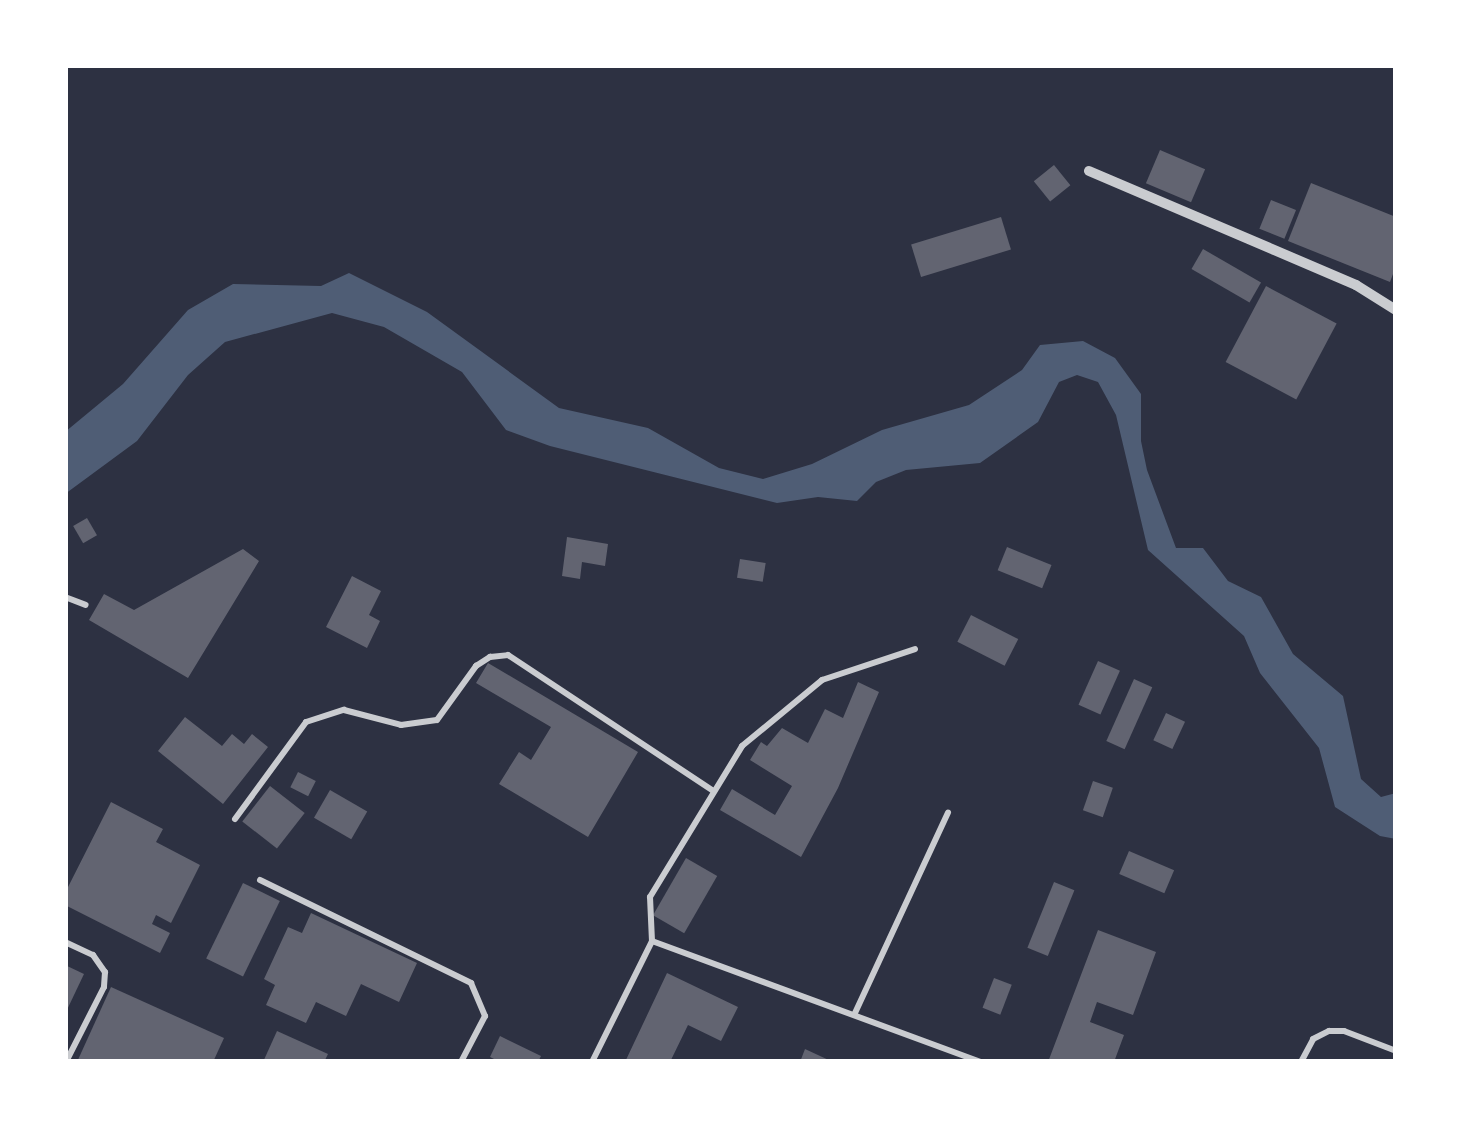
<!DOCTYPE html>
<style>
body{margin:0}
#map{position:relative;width:1461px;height:1127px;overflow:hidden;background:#2d3142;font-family:"Source Sans 3",sans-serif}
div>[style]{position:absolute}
.water>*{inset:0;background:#4f5d75}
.building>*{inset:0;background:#626471;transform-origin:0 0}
.service>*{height:6px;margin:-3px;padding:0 3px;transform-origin:3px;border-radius:3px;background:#caccd0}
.minor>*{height:10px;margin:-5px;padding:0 5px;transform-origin:5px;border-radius:5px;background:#caccd0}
span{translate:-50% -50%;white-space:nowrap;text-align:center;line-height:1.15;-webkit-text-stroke:10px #fff;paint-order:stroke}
.frame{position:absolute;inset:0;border:68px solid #fff;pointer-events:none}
</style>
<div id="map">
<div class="water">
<i style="clip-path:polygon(349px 273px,427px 312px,559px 408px,648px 428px,719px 468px,763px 479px,812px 464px,882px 430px,969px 405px,1022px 370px,1040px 345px,1083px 341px,1115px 358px,1141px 394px,1141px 441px,1147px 470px,1176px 548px,1203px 548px,1228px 581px,1261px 597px,1293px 654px,1343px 696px,1361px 779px,1381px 797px,1396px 793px,1396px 839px,1380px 836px,1335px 807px,1319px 748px,1260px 673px,1244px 636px,1148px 550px,1116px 415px,1098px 382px,1077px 375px,1059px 382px,1038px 422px,980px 463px,906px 470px,876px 482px,857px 501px,818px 497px,777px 503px,550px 446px,506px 430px,462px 372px,384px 327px,332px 313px,225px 342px,188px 375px,137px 441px,65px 494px,65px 432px,123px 384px,188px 310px,233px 284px,321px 286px)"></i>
</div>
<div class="building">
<i style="left:1160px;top:150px;width:49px;height:36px;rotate:23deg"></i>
<i style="left:1054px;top:165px;width:26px;height:26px;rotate:51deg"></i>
<i style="clip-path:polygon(1311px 183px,1396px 217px,1396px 266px,1390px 282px,1288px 241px)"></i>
<i style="left:1271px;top:200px;width:27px;height:31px;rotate:22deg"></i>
<i style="left:1001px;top:217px;width:34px;height:94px;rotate:73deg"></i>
<i style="left:1203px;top:249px;width:67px;height:23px;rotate:30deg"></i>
<i style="left:1266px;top:286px;width:80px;height:86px;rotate:28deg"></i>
<i style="left:87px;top:518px;width:20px;height:16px;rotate:60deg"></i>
<i style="clip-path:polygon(567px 537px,608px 544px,605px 566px,582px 562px,580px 579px,562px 576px)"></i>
<i style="left:1007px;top:547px;width:48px;height:25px;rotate:22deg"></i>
<i style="clip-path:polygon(243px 549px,259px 561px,188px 678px,89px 620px,104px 594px,134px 610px)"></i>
<i style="left:740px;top:559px;width:26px;height:19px;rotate:9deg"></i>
<i style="clip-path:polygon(352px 576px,381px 591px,369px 615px,380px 621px,367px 648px,326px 627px)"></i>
<i style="left:971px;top:615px;width:53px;height:30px;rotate:27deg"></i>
<i style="left:1098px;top:661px;width:24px;height:48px;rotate:24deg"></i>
<i style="clip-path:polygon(488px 663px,638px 752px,588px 837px,499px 784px,519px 752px,531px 760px,551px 727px,476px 683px)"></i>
<i style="left:1134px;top:679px;width:20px;height:68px;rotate:24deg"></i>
<i style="clip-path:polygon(858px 682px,879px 692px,838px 788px,801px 857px,720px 810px,732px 789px,775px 815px,792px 786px,750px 760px,761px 742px,767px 746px,782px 728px,808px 743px,825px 709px,843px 718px)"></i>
<i style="left:1166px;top:713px;width:21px;height:30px;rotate:25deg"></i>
<i style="clip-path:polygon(185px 717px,222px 746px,232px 734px,244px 744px,252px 734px,268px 747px,223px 804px,158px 751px)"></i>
<i style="left:298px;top:772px;width:20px;height:17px;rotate:27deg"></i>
<i style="left:1093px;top:781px;width:21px;height:31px;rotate:19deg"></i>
<i style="left:270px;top:786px;width:44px;height:45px;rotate:38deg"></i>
<i style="left:330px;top:790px;width:43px;height:32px;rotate:30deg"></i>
<i style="clip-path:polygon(111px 802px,163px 829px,156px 842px,200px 865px,171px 923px,156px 915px,152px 924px,170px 933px,160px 953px,65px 905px,65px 893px)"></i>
<i style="left:1129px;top:851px;width:49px;height:25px;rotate:23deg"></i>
<i style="left:686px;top:858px;width:36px;height:66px;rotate:30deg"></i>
<i style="left:1054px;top:882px;width:22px;height:71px;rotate:22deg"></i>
<i style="left:243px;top:883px;width:41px;height:84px;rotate:26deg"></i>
<i style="clip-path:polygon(311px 913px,417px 963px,399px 1002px,361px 984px,346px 1016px,316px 1002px,306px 1023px,266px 1005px,275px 985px,264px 979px,288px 927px,302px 933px)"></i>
<i style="clip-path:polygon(1098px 930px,1156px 952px,1133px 1015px,1097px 1002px,1090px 1022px,1124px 1035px,1114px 1062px,1048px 1062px)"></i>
<i style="clip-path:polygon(65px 965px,84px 974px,65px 1014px)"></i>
<i style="clip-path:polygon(667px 973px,738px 1007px,721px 1041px,688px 1025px,670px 1062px,625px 1062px)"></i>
<i style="left:994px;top:978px;width:19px;height:32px;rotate:21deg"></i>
<i style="clip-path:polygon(111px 987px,224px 1038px,213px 1062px,77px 1062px)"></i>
<i style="clip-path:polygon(277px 1031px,328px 1054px,324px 1062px,263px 1062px)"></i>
<i style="clip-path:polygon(500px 1036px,541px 1056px,538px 1062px,500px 1062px,490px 1057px)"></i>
<i style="clip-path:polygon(805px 1049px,833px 1062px,800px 1062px)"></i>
</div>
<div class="service">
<i style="left:65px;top:597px;width:22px;rotate:21deg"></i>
<i style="left:235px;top:819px;width:120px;rotate:-53.8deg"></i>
<i style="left:306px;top:722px;width:40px;rotate:-18deg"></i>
<i style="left:344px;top:710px;width:59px;rotate:14.7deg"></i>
<i style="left:401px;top:725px;width:36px;rotate:-8deg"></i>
<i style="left:437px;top:720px;width:67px;rotate:-54.2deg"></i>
<i style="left:476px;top:666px;width:17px;rotate:-33deg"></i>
<i style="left:490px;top:657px;width:18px;rotate:-6deg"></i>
<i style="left:508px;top:655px;width:245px;rotate:33.5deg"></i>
<i style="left:260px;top:880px;width:235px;rotate:26deg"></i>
<i style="left:471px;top:983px;width:36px;rotate:67deg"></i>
<i style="left:485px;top:1016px;width:52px;rotate:117.6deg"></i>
<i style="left:652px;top:941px;width:351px;rotate:20.2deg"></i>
<i style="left:65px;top:942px;width:31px;rotate:25deg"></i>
<i style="left:93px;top:955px;width:21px;rotate:55deg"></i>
<i style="left:105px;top:972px;width:15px;rotate:94deg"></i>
<i style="left:104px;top:987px;width:84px;rotate:116.9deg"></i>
<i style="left:855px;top:1013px;width:221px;rotate:-65.1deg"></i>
<i style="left:592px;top:1062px;width:135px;rotate:-63.6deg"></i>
<i style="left:652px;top:941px;width:44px;rotate:-92.6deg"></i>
<i style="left:650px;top:897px;width:177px;rotate:-58.6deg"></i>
<i style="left:742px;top:746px;width:104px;rotate:-39.5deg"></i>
<i style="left:822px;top:680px;width:98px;rotate:-18.4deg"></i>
<i style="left:1301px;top:1062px;width:26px;rotate:-62deg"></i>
<i style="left:1313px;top:1039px;width:18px;rotate:-27deg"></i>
<i style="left:1329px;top:1031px;width:15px"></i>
<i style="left:1344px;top:1031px;width:56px;rotate:21deg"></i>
</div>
<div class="minor">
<i style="left:1089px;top:171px;width:290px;rotate:23.1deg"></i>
<i style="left:1356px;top:285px;width:47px;rotate:32deg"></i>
</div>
<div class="frame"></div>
</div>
